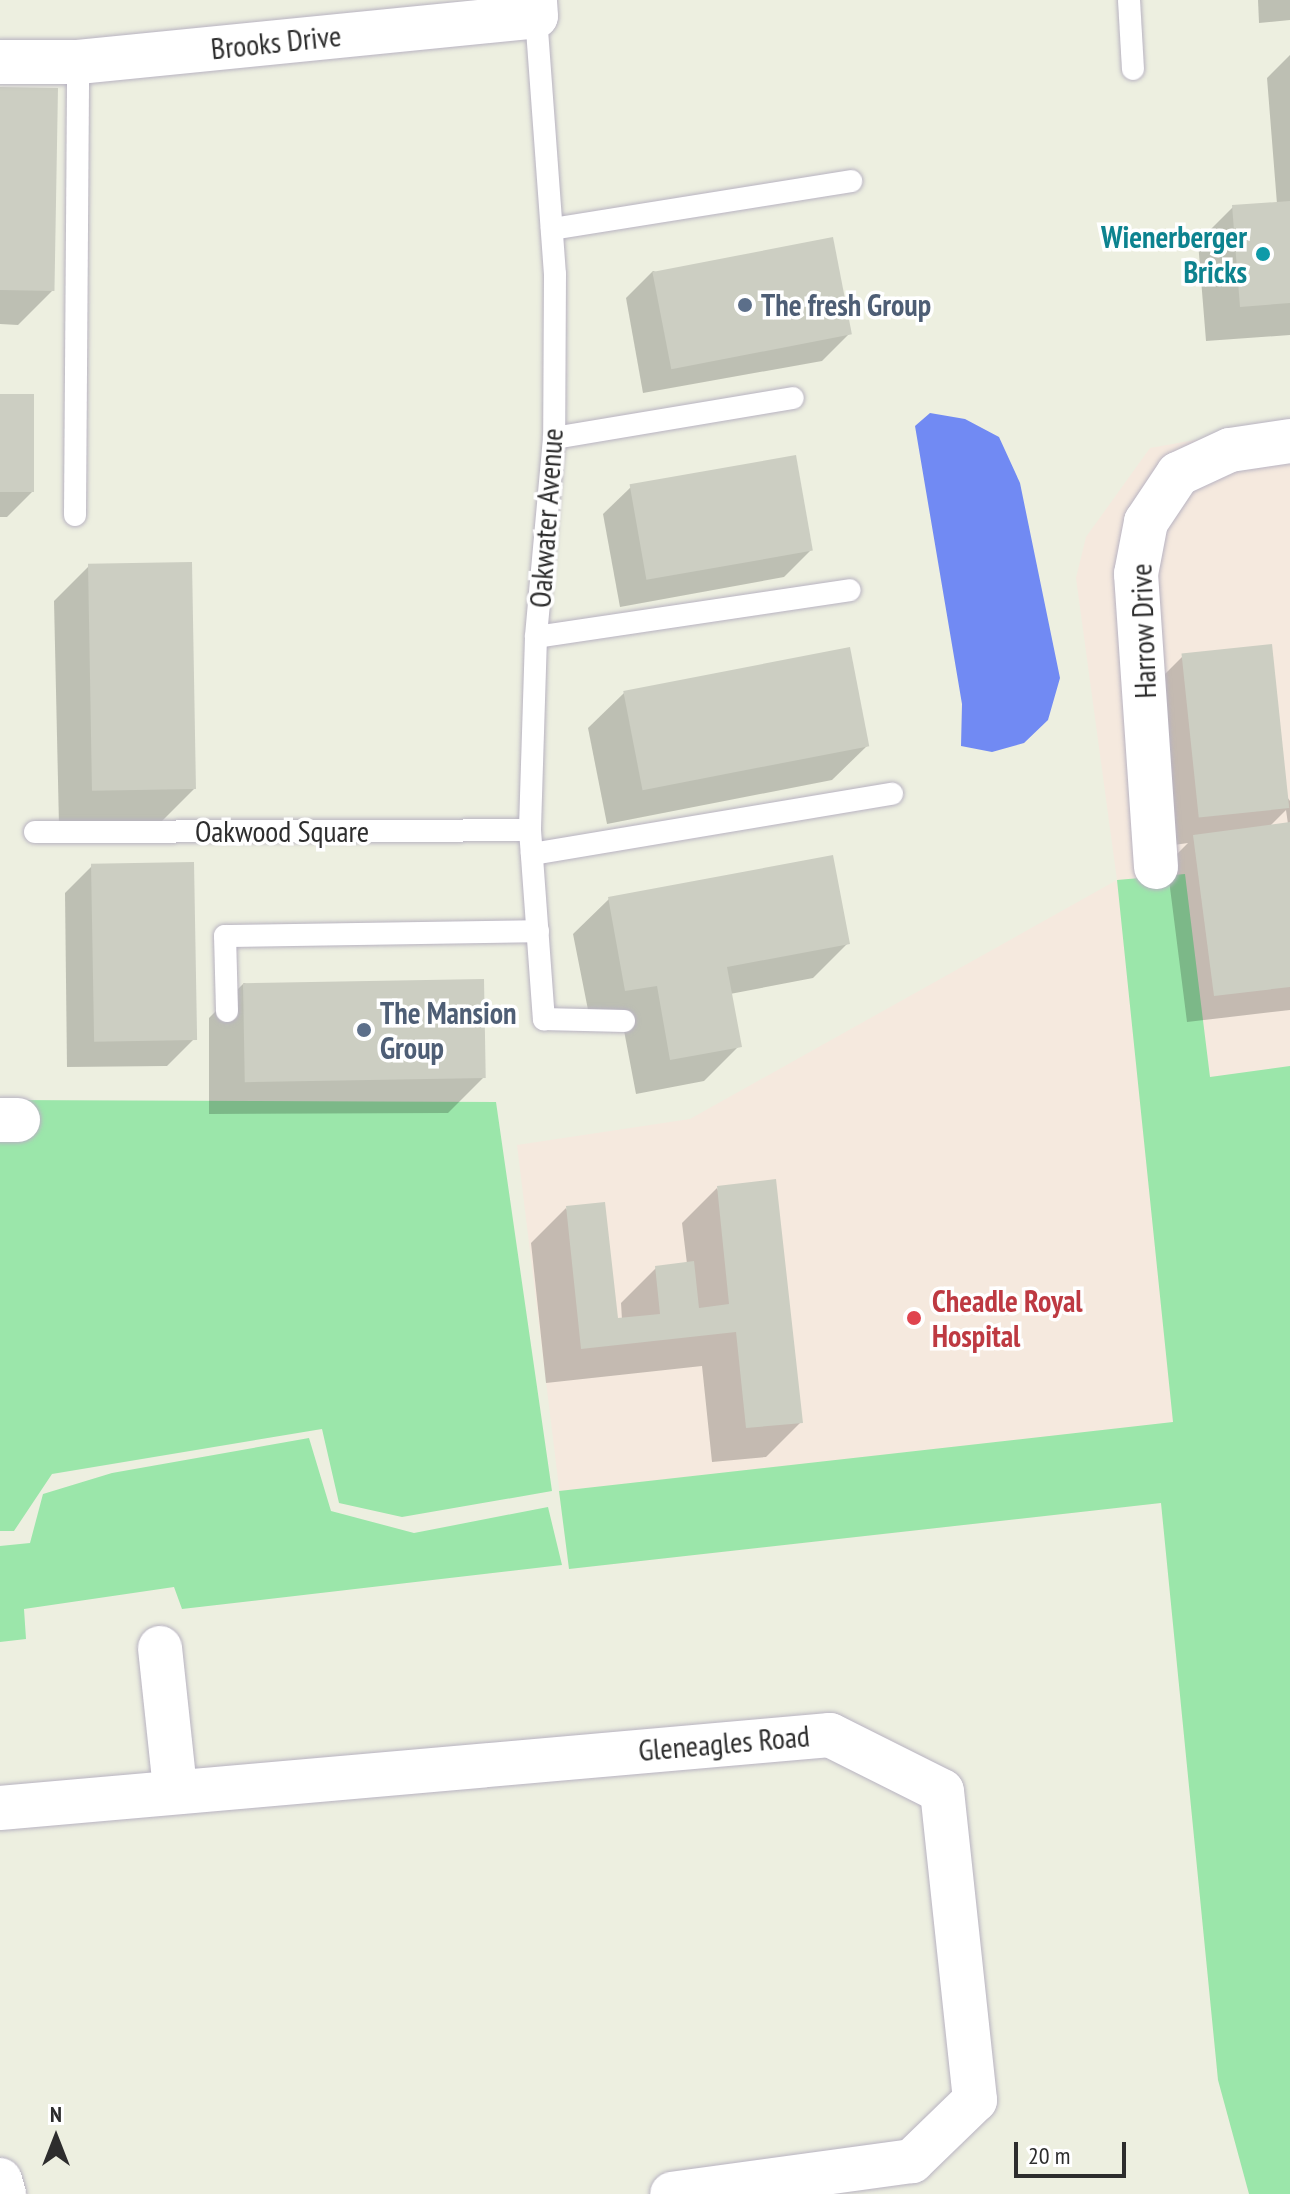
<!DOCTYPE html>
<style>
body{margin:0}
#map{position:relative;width:1290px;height:2194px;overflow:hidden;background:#edefe0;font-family:"PT Sans Narrow",sans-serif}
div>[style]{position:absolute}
.medical>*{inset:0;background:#f5e9de}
.green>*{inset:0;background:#9be6aa}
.water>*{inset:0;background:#718af3}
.shadow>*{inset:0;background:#0003}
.building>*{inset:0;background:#cccec2;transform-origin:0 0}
.roads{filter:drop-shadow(0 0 2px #b8b3c1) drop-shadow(0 0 2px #b8b3c1)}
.service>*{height:22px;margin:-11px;padding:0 11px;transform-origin:11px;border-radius:11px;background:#fff}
.minor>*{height:44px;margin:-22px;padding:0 22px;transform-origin:22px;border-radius:22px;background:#fff}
.dots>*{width:22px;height:22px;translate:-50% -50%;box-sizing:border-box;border:4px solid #fff;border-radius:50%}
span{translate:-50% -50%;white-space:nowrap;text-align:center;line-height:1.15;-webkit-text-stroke:7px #fff;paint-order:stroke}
.street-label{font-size:30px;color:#2d2d2d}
.culture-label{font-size:30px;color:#0d838f;font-weight:700}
.right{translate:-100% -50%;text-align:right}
.service-label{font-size:30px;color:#4e5e75;font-weight:700}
.left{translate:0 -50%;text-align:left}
.health-label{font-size:30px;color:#be3a42;font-weight:700}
.north{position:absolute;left:16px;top:2098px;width:80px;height:80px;-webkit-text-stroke:6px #fff;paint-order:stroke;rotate:0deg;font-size:22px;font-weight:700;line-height:32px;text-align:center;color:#2d2d2d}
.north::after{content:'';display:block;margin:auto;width:28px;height:36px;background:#2d2d2d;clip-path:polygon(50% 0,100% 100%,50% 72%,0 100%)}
.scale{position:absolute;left:1014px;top:2142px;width:112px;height:36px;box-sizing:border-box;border:4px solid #2d2d2d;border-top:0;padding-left:10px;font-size:24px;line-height:28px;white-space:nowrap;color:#2d2d2d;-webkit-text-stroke:6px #fff;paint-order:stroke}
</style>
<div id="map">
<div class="medical">
<i style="clip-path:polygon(1290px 423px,1290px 2194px,1249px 2194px,1218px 2080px,1161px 1503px,569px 1569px,517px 1145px,690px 1119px,1117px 880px,1076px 578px,1086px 537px,1150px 448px)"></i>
</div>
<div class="green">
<i style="clip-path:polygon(1185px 874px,1210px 1077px,1290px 1066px,1290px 2194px,1249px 2194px,1218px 2080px,1161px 1503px,569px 1569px,559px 1491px,1173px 1422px,1117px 880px)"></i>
<i style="clip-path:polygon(0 1100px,496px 1102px,552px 1491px,402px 1517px,339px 1503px,322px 1429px,52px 1474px,14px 1531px,0 1531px)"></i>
<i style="clip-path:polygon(309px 1438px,331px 1511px,414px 1533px,548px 1507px,562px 1565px,182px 1609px,174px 1587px,24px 1609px,26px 1639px,0 1642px,0 1546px,30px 1543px,43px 1494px,112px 1473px)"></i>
</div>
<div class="water">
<i style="clip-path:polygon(930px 413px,965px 419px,999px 437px,1020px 483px,1060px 678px,1048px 720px,1024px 743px,992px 752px,961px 746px,962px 704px,915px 426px)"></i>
</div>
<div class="shadow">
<i style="clip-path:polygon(1258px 0,1290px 0,1290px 20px,1259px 23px)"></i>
<i style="clip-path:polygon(1290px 55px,1290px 335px,1206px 341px,1198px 242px,1233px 207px,1277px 204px,1267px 78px)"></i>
<i style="clip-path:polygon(0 89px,53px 290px,18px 325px,0 324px)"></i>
<i style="clip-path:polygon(653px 271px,849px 334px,822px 361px,643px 393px,626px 298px)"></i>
<i style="clip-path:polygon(0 396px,34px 490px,7px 517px,0 517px)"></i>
<i style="clip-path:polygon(631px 487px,811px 550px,784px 577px,620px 607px,603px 514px)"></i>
<i style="clip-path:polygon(89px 566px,195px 788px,160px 823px,59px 826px,54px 601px)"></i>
<i style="clip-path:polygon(evenodd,1183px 656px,1290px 801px,1290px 1010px,1187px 1022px,1167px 864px,1188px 843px,1174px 845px,1156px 683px,1183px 656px,1286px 810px,1288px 824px,1269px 827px,1286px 810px)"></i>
<i style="clip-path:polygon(624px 693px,868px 745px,832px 780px,607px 824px,588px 728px)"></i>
<i style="clip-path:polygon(92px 866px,194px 1039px,167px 1066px,67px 1067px,65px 893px)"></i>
<i style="clip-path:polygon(609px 899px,848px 943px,813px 978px,730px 994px,739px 1046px,704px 1081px,636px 1094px,622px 1020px,591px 1025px,573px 934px)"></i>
<i style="clip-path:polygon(244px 983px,483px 1078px,448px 1113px,209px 1114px,209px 1018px)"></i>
<i style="clip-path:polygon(717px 1188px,801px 1422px,766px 1457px,712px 1462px,702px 1366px,546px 1383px,531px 1243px,566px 1208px,616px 1320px,622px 1320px,621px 1303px,656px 1268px,687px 1264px,682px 1223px)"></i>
</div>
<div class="building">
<i style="left:0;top:87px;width:58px;height:203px;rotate:1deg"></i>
<i style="clip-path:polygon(1290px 201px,1290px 303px,1240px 307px,1232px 205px)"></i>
<i style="left:833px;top:237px;width:99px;height:184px;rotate:79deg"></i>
<i style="left:0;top:394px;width:34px;height:98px"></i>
<i style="left:796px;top:455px;width:97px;height:169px;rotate:80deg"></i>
<i style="left:192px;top:562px;width:227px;height:104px;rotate:89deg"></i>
<i style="left:1272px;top:644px;width:165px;height:91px;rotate:84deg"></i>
<i style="left:850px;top:647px;width:101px;height:231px;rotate:79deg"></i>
<i style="clip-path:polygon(1290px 822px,1290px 987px,1214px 996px,1193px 835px)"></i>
<i style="clip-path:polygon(833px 855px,850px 944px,727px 967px,742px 1047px,670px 1060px,657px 986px,625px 991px,608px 897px)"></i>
<i style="left:194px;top:862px;width:178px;height:103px;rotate:89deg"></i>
<i style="left:484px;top:979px;width:99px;height:241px;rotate:89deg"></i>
<i style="clip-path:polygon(776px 1179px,803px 1423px,746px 1428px,736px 1332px,581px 1349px,566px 1206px,605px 1202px,618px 1318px,660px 1314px,655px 1266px,694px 1261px,699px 1308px,729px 1304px,717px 1186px)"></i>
</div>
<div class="roads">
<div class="service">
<i style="left:1129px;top:0;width:69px;rotate:86.7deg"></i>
<i style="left:536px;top:16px;width:259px;rotate:85.8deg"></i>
<i style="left:555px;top:274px;width:164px;rotate:90.3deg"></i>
<i style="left:554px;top:438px;width:200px;rotate:95.2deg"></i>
<i style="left:536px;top:637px;width:193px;rotate:91.8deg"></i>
<i style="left:530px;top:830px;width:190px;rotate:85.8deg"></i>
<i style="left:544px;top:1019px;width:80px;rotate:1.4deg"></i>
<i style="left:552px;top:229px;width:303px;rotate:-9.1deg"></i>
<i style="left:554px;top:438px;width:242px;rotate:-9.5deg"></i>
<i style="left:75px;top:515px;width:453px;rotate:-89.6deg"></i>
<i style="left:536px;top:637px;width:317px;rotate:-8.5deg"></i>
<i style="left:35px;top:832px;width:495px;rotate:-0.2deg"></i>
<i style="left:532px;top:854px;width:365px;rotate:-9.5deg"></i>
<i style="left:227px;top:1011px;width:75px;rotate:-91.5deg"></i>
<i style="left:225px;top:936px;width:313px;rotate:-0.9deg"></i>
</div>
<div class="minor">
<i style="left:0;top:62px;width:78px"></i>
<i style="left:78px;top:62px;width:460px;rotate:-5.7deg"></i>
<i style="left:536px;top:16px;width:16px;rotate:-94deg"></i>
<i style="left:1156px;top:867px;width:294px;rotate:-93.9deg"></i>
<i style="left:1136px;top:574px;width:53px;rotate:-79.1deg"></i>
<i style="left:1146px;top:522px;width:58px;rotate:-56.3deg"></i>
<i style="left:1178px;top:474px;width:57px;rotate:-24.8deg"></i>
<i style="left:1230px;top:450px;width:61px;rotate:-8.5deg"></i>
<i style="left:0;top:1120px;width:18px"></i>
<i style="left:160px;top:1648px;width:142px;rotate:83.9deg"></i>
<i style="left:0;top:1808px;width:833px;rotate:-5.03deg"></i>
<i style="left:830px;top:1735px;width:125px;rotate:26.6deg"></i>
<i style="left:942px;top:1791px;width:311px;rotate:83.9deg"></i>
<i style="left:975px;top:2100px;width:88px;rotate:135.9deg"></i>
<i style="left:912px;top:2161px;width:242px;rotate:172.2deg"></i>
<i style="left:0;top:2180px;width:15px;rotate:74deg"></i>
</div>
</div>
<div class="dots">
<i style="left:1263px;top:254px;background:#0f9aa8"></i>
<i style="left:745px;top:305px;background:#5c6f8a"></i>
<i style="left:364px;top:1030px;background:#5c6f8a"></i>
<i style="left:914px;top:1318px;background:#e0444e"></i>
</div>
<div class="street-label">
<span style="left:276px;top:42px;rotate:-6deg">Brooks Drive</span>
<span style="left:546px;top:518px;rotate:-86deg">Oakwater Avenue</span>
<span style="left:1143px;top:631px;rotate:-92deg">Harrow Drive</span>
<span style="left:282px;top:831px">Oakwood Square</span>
<span style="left:724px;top:1743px;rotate:-5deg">Gleneagles Road</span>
</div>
<div class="culture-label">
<span class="right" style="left:1247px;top:254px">Wienerberger<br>Bricks</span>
</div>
<div class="service-label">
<span class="left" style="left:761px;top:305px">The fresh Group</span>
<span class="left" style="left:380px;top:1030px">The Mansion<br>Group</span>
</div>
<div class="health-label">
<span class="left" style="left:932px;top:1318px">Cheadle Royal<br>Hospital</span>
</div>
<div class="north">N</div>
<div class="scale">20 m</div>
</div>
